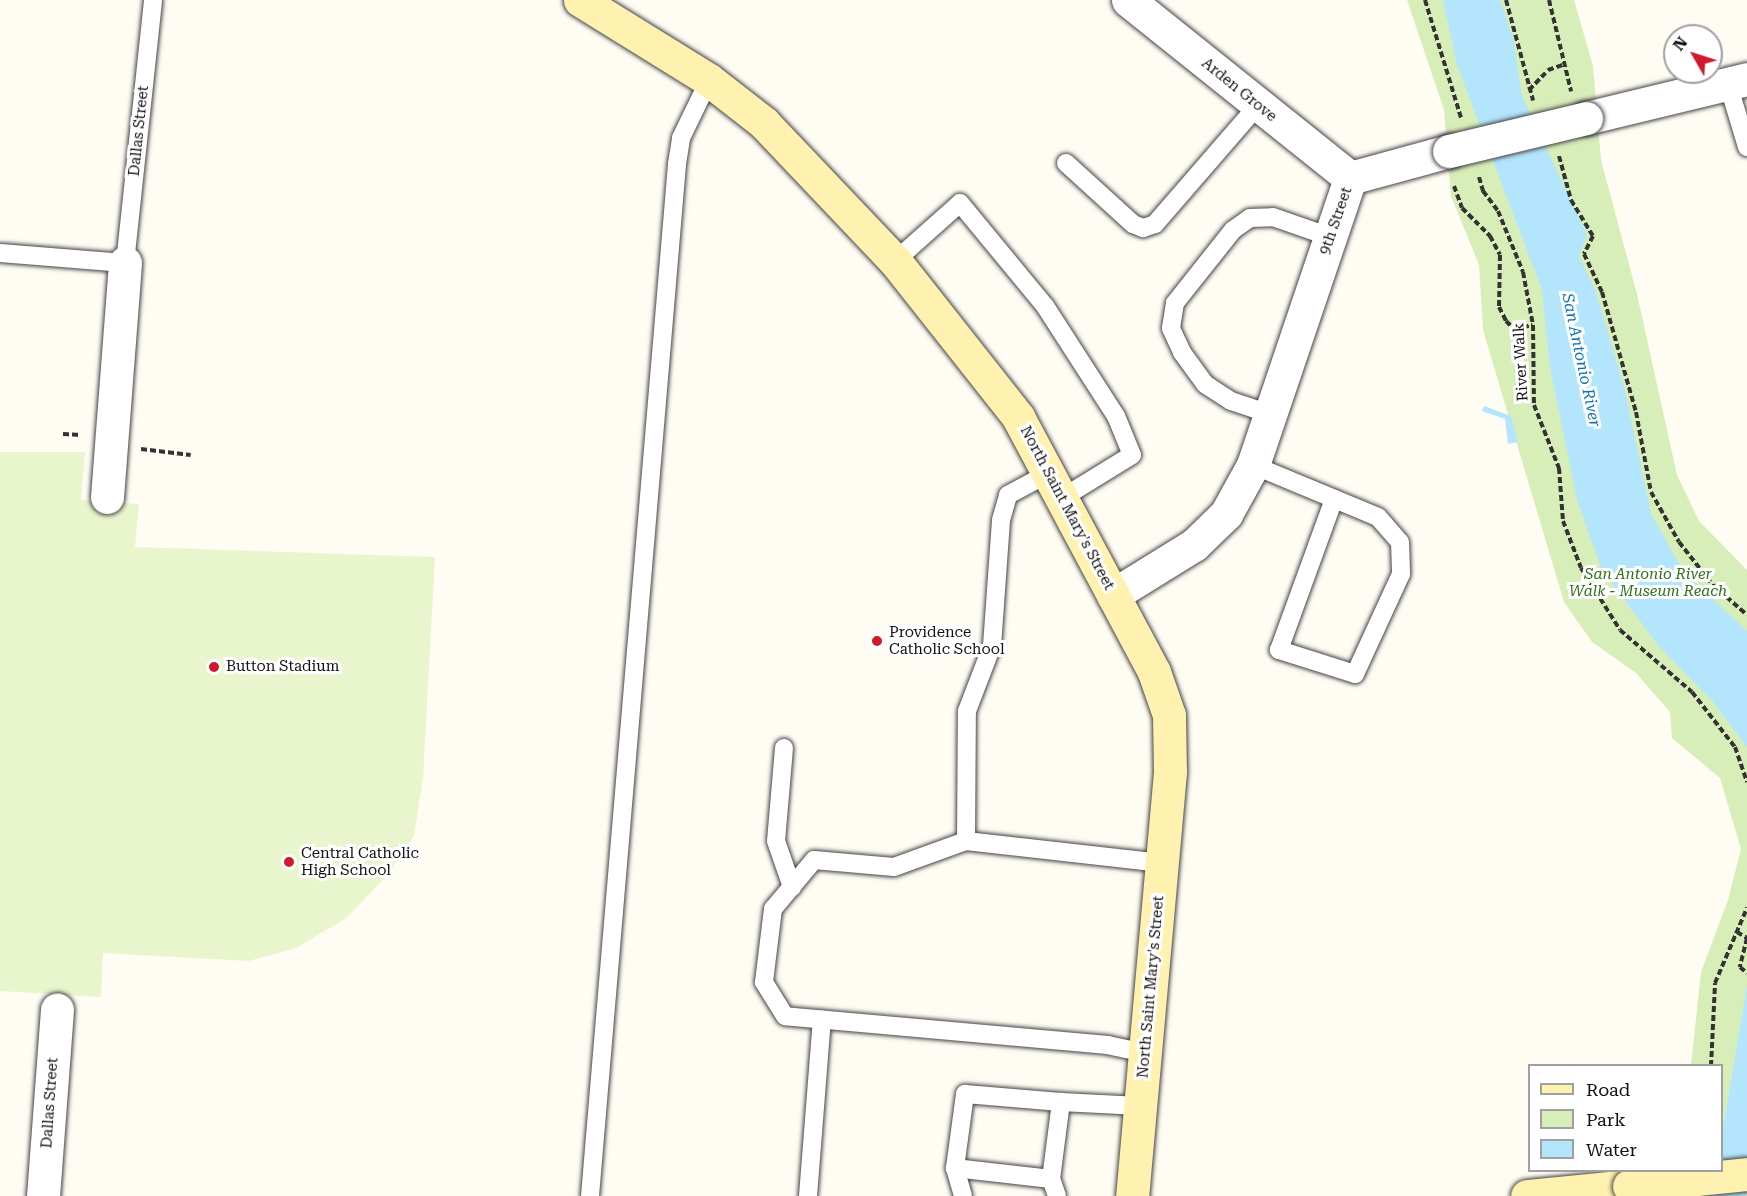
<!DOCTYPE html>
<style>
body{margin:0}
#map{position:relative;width:1747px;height:1196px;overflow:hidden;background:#fffcf4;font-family:"Roboto Serif",serif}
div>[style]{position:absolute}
.green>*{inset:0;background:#d8eeb9}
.pitch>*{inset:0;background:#e9f5cc}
.water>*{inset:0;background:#b3e5fc}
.path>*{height:4px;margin-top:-2px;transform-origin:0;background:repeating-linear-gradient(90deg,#333 0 6px,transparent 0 9px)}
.roads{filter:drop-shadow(0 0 2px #444) drop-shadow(0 0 2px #444)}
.lane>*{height:18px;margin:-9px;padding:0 9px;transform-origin:9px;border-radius:9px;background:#fff}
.street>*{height:33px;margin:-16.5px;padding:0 16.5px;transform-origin:16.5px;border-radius:16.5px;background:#fff}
.secondary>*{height:33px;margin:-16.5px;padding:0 16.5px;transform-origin:16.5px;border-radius:16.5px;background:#fff1af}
.bridges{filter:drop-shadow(0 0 2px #444) drop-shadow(0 0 2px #444)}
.street-bridge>*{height:33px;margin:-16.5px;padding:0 16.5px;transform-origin:16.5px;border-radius:16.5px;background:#fff}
.secondary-bridge>*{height:33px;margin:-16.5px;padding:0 16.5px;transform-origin:16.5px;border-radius:16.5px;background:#fff1af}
.dots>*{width:16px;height:16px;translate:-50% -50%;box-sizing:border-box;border:3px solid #fff;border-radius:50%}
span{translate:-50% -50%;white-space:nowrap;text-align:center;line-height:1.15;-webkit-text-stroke:6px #fff;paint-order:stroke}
.street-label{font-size:15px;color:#111}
.park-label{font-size:15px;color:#307019;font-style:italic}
.poi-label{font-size:15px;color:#111}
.left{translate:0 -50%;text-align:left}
.water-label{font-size:16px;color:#0c73b0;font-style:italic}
.legend{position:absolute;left:1528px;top:1064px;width:195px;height:108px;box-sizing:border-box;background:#fff;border:2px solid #a0a0a0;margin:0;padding:8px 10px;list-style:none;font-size:18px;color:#111}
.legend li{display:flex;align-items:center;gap:12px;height:30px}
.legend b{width:30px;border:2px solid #a0a0a0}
.north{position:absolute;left:1663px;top:24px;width:60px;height:60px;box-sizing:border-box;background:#fff;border:2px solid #a0a0a0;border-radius:50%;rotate:309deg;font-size:16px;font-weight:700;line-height:24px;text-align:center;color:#111}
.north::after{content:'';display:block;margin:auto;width:21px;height:27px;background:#cf1a2e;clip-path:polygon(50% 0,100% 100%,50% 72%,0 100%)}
</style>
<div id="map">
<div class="green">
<i style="clip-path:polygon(1407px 0,1574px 0,1593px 66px,1601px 160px,1637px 294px,1677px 475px,1699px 521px,1747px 570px,1747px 1196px,1636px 1196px,1722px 1170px,1722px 1066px,1691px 1065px,1701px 972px,1728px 900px,1741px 849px,1720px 778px,1672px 738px,1670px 712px,1636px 673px,1592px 642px,1564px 602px,1483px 330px,1479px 265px,1451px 196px,1444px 110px)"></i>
</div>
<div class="pitch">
<i style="clip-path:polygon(0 452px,85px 452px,81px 500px,139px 504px,135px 547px,435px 557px,423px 778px,414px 836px,386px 877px,345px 919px,296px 948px,249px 961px,103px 953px,101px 997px,0 991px)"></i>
</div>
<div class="water">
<i style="clip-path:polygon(1443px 0,1500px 0,1513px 37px,1522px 96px,1587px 235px,1579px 256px,1595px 289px,1624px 386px,1651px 514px,1684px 572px,1747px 631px,1747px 747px,1713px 702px,1657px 644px,1601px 568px,1577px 500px,1550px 368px,1542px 290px,1457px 65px)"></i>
<i style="clip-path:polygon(1484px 406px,1511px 416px,1518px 442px,1508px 444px,1505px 419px,1482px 411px)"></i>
<i style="clip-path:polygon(1747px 986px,1747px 1193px,1745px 1196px,1695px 1196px,1706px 1171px,1722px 1170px,1722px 1134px)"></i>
</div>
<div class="path">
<i style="left:1425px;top:0;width:123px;rotate:73deg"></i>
<i style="left:1506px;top:0;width:104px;rotate:74.9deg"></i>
<i style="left:1549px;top:0;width:94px;rotate:76.4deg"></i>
<i style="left:1529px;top:90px;width:28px;rotate:-46deg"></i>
<i style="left:1548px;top:70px;width:18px;rotate:-19deg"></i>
<i style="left:1559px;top:156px;width:46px;rotate:74.7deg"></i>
<i style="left:1571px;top:200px;width:42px;rotate:58.6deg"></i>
<i style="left:1593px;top:236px;width:20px;rotate:117deg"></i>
<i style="left:1584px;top:254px;width:42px;rotate:64.7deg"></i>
<i style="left:1602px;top:292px;width:125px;rotate:74.2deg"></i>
<i style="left:1636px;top:412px;width:81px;rotate:79.4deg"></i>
<i style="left:1651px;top:492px;width:57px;rotate:60.8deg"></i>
<i style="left:1679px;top:542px;width:55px;rotate:51.7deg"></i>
<i style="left:1713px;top:585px;width:45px;rotate:41.4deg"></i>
<i style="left:1479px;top:177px;width:15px;rotate:74deg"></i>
<i style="left:1483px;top:191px;width:25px;rotate:53deg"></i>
<i style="left:1498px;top:211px;width:66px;rotate:67.7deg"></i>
<i style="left:1523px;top:272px;width:54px;rotate:79.3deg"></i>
<i style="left:1533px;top:325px;width:80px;rotate:89.3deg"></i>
<i style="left:1534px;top:405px;width:68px;rotate:68.4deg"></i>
<i style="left:1559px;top:468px;width:53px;rotate:85.7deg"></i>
<i style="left:1563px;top:521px;width:50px;rotate:69deg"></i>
<i style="left:1581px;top:568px;width:73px;rotate:57.8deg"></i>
<i style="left:1620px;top:630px;width:95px;rotate:40.7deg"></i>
<i style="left:1692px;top:692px;width:70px;rotate:52deg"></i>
<i style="left:1735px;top:747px;width:37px;rotate:71deg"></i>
<i style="left:1454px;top:186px;width:23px;rotate:70deg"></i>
<i style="left:1462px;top:208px;width:40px;rotate:45deg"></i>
<i style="left:1490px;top:236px;width:21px;rotate:62deg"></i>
<i style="left:1500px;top:255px;width:52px;rotate:91.1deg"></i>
<i style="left:1499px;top:307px;width:16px;rotate:63deg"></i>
<i style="left:1506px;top:321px;width:11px;rotate:45deg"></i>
<i style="left:1514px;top:329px;width:19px;rotate:-12deg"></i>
<i style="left:63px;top:434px;width:18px;rotate:3deg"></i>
<i style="left:141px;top:449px;width:50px;rotate:6.8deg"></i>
<i style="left:1737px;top:932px;width:12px;rotate:31deg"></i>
<i style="left:1747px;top:938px;width:30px;rotate:104deg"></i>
<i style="left:1740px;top:967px;width:9px;rotate:41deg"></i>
<i style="left:1711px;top:1066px;width:83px;rotate:-87.2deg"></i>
<i style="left:1715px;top:983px;width:82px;rotate:-66.9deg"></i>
</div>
<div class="roads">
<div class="lane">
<i style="left:1728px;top:84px;width:66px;rotate:73.2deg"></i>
<i style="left:1066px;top:163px;width:91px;rotate:42.3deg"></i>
<i style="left:1133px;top:224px;width:11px;rotate:22deg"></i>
<i style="left:1143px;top:228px;width:13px;rotate:-18deg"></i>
<i style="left:1155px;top:224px;width:157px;rotate:-49.1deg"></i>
<i style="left:0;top:253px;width:125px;rotate:4.6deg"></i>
<i style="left:125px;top:263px;width:264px;rotate:-83.9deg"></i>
<i style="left:895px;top:261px;width:87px;rotate:-41.7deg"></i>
<i style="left:960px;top:203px;width:134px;rotate:50.5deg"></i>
<i style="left:1045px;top:306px;width:131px;rotate:57.2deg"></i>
<i style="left:1116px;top:416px;width:42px;rotate:67.7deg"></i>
<i style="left:1132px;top:455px;width:82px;rotate:148.4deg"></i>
<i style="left:1270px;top:414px;width:41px;rotate:-161.6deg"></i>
<i style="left:1231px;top:401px;width:31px;rotate:-147deg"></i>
<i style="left:1205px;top:384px;width:39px;rotate:-126deg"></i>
<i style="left:1182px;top:352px;width:26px;rotate:-115deg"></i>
<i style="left:1171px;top:328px;width:25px;rotate:-81deg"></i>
<i style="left:1175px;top:303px;width:93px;rotate:-51.5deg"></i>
<i style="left:1233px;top:230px;width:21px;rotate:-35deg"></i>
<i style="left:1250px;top:218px;width:23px;rotate:-2deg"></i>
<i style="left:1273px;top:217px;width:60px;rotate:19.3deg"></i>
<i style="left:1253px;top:465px;width:135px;rotate:22.6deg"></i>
<i style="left:1378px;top:517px;width:33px;rotate:49deg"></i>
<i style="left:1400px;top:542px;width:32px;rotate:88deg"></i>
<i style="left:1401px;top:574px;width:110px;rotate:114.7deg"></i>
<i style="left:1355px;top:674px;width:80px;rotate:-162.5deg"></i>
<i style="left:1279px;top:650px;width:161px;rotate:-70deg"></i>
<i style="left:784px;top:748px;width:93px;rotate:94.9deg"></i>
<i style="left:776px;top:841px;width:49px;rotate:70.8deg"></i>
<i style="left:966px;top:841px;width:130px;rotate:-89.6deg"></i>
<i style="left:967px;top:711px;width:70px;rotate:-69deg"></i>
<i style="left:992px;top:646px;width:126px;rotate:-85.9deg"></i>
<i style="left:1001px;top:520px;width:26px;rotate:-74deg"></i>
<i style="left:1008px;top:495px;width:47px;rotate:-28.2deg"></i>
<i style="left:1145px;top:1053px;width:38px;rotate:-168deg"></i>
<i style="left:1108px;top:1045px;width:324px;rotate:-174.9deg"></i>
<i style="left:785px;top:1016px;width:40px;rotate:-122deg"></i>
<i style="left:764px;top:982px;width:74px;rotate:-83deg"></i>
<i style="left:773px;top:909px;width:64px;rotate:-50.1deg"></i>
<i style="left:814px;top:860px;width:80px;rotate:5deg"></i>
<i style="left:894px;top:867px;width:77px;rotate:-19.9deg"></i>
<i style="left:966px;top:841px;width:197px;rotate:6.4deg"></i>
<i style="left:955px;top:1168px;width:29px;rotate:74deg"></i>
<i style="left:1051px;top:1179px;width:97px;rotate:-173.5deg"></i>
<i style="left:955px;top:1168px;width:75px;rotate:-82.3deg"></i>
<i style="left:965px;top:1094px;width:96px;rotate:4.8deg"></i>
<i style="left:590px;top:1196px;width:1036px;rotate:-85.18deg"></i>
<i style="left:677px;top:164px;width:26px;rotate:-81deg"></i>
<i style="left:681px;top:138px;width:64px;rotate:-64.2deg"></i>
<i style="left:808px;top:1196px;width:177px;rotate:-85.5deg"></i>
<i style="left:1057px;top:1196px;width:18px;rotate:-109deg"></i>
<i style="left:1051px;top:1179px;width:78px;rotate:-82.6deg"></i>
<i style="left:1061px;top:1102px;width:79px;rotate:2.9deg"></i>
</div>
<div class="street">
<i style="left:1128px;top:0;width:285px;rotate:38.7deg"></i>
<i style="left:1586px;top:118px;width:166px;rotate:-13.6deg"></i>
<i style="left:1350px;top:178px;width:103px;rotate:-15.3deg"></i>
<i style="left:107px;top:497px;width:235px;rotate:-85.6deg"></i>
<i style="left:1113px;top:595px;width:95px;rotate:-31.7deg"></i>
<i style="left:1194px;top:545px;width:45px;rotate:-44.1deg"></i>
<i style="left:1226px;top:514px;width:56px;rotate:-61.1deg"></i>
<i style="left:1253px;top:465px;width:303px;rotate:-71.3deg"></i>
<i style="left:43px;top:1196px;width:187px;rotate:-85.7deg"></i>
</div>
<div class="secondary">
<i style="left:580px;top:0;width:152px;rotate:31.8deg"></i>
<i style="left:709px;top:80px;width:70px;rotate:38deg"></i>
<i style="left:764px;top:123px;width:190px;rotate:46.5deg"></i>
<i style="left:895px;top:261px;width:199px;rotate:51.7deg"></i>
<i style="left:1018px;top:417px;width:289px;rotate:61.9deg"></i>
<i style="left:1154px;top:672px;width:46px;rotate:70.8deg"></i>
<i style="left:1169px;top:715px;width:57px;rotate:89deg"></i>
<i style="left:1170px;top:772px;width:426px;rotate:95.1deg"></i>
<i style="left:1527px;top:1196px;width:102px;rotate:-5.6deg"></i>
</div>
</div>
<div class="bridges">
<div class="street-bridge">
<i style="left:1449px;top:151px;width:141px;rotate:-13.5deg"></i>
</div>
<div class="secondary-bridge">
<i style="left:1629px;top:1186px;width:119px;rotate:-5.8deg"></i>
</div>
</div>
<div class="dots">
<i style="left:877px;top:641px;background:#cf1a2e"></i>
<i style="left:214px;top:667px;background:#cf1a2e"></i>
<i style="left:289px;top:862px;background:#cf1a2e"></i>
</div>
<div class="street-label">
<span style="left:1239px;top:90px;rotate:39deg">Arden Grove</span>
<span style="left:139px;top:131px;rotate:-84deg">Dallas Street</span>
<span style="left:1336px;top:221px;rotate:-71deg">9th Street</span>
<span style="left:1521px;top:362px;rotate:-93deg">River Walk</span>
<span style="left:1067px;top:508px;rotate:62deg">North Saint Mary's Street</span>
<span style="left:1151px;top:987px;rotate:-85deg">North Saint Mary's Street</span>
<span style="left:50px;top:1103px;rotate:-86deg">Dallas Street</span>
</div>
<div class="park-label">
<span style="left:1648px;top:583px">San Antonio River<br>Walk - Museum Reach</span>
</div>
<div class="poi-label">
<span class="left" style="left:889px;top:641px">Providence<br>Catholic School</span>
<span class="left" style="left:226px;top:667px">Button Stadium</span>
<span class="left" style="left:301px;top:862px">Central Catholic<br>High School</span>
</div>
<div class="water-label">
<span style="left:1581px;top:360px;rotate:78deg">San Antonio River</span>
</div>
<ul class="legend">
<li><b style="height:8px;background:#fff1af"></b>Road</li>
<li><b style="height:16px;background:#d8eeb9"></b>Park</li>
<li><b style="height:16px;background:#b3e5fc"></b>Water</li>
</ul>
<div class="north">N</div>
</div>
